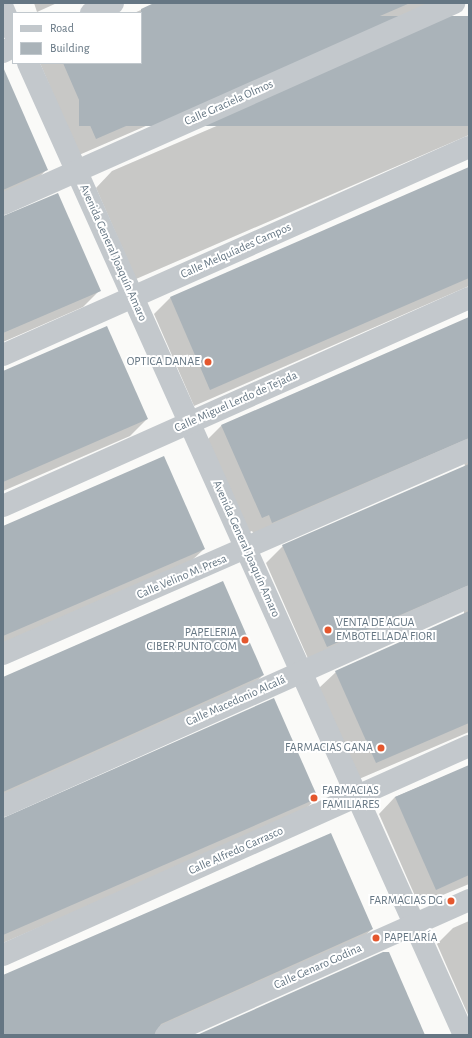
<!DOCTYPE html>
<meta charset="utf-8">
<style>
body{margin:0}
#map{position:relative;width:472px;height:1038px;overflow:hidden;background:#fafaf8;font-family:"Alegreya Sans",sans-serif}
div>[style]{position:absolute}
.shadow>*{inset:0;background:#0003}
.building>*{inset:0;background:#aab3b9;transform-origin:0 0}
.minor>*{height:22px;margin:-11px;padding:0 11px;transform-origin:11px;border-radius:11px;background:#c3c8cc}
.dots>*{width:11px;height:11px;translate:-50% -50%;box-sizing:border-box;border:2px solid #fff;border-radius:50%}
span{translate:-50% -50%;white-space:nowrap;text-align:center;line-height:1.15;-webkit-text-stroke:4px #fff;paint-order:stroke}
.street-label{font-size:12px;color:#657683}
.poi-label{font-size:12px;color:#657683}
.right{translate:-100% -50%;text-align:right}
.left{translate:0 -50%;text-align:left}
.frame{position:absolute;inset:0;border:4px solid #657683;pointer-events:none}
.legend{position:absolute;left:12px;top:12px;width:130px;height:52px;box-sizing:border-box;background:#fff;border:1px solid #c1c8cd;margin:0;padding:5px 7px;list-style:none;font-size:12px;color:#657683}
.legend li{display:flex;align-items:center;gap:8px;height:20px}
.legend b{width:20px;border:1px solid #c1c8cd}
</style>
<div id="map">
<div class="shadow">
<i style="clip-path:polygon(34px 3px,57px 3px,37px 12px)"></i>
<i style="clip-path:polygon(157px 3px,430px 3px,79px 155px,40px 63px,141px 63px,141px 13px,134px 13px)"></i>
<i style="clip-path:polygon(469px 17px,469px 135px,136px 279px,96px 188px,112px 171px)"></i>
<i style="clip-path:polygon(3px 80px,46px 170px,30px 187px,3px 199px)"></i>
<i style="clip-path:polygon(469px 168px,469px 286px,194px 406px,154px 314px,170px 298px)"></i>
<i style="clip-path:polygon(3px 216px,99px 291px,83px 307px,3px 342px)"></i>
<i style="clip-path:polygon(469px 318px,469px 732px,359px 779px,319px 688px,336px 672px,464px 614px,464px 609px,310px 663px,266px 563px,283px 546px,465px 467px,464px 461px,256px 538px,252px 531px,245px 534px,205px 442px,221px 426px)"></i>
<i style="clip-path:polygon(3px 373px,147px 419px,130px 436px,3px 491px)"></i>
<i style="clip-path:polygon(3px 527px,204px 549px,187px 565px,3px 645px)"></i>
<i style="clip-path:polygon(263px 675px,246px 692px,3px 801px,3px 678px)"></i>
<i style="clip-path:polygon(469px 766px,469px 884px,419px 905px,379px 814px,395px 797px)"></i>
<i style="clip-path:polygon(317px 798px,300px 814px,3px 943px,3px 818px)"></i>
<i style="clip-path:polygon(469px 921px,469px 1017px,437px 944px,453px 928px)"></i>
<i style="clip-path:polygon(372px 929px,355px 945px,154px 1035px,3px 1035px,3px 976px)"></i>
</div>
<div class="building">
<i style="clip-path:polygon(154px 3px,410px 3px,96px 139px,63px 63px,141px 63px,141px 9px)"></i>
<i style="left:469px;top:16px;width:110px;height:390px;rotate:90deg"></i>
<i style="clip-path:polygon(3px 67px,48px 170px,3px 190px)"></i>
<i style="clip-path:polygon(469px 167px,469px 278px,210px 390px,170px 297px)"></i>
<i style="clip-path:polygon(58px 193px,101px 291px,3px 333px,3px 216px)"></i>
<i style="clip-path:polygon(469px 317px,469px 438px,272px 523px,269px 515px,262px 518px,221px 425px)"></i>
<i style="clip-path:polygon(107px 326px,148px 419px,3px 482px,3px 371px)"></i>
<i style="clip-path:polygon(164px 456px,205px 549px,3px 636px,3px 526px)"></i>
<i style="clip-path:polygon(469px 464px,469px 585px,327px 647px,282px 545px)"></i>
<i style="clip-path:polygon(223px 581px,264px 675px,3px 792px,3px 677px)"></i>
<i style="clip-path:polygon(469px 611px,469px 723px,376px 763px,335px 671px)"></i>
<i style="clip-path:polygon(274px 698px,318px 798px,3px 935px,3px 818px)"></i>
<i style="clip-path:polygon(469px 765px,469px 875px,436px 890px,395px 797px)"></i>
<i style="clip-path:polygon(331px 833px,373px 929px,161px 1024px,154px 1035px,3px 1035px,3px 975px)"></i>
<i style="clip-path:polygon(383px 952px,389px 952px,425px 1035px,197px 1035px)"></i>
</div>
<div class="minor">
<i style="left:3px;top:8px;width:25px;rotate:67deg"></i>
<i style="left:91px;top:13px;width:24px;rotate:-24deg"></i>
<i style="left:3px;top:52px;width:11px;rotate:-27deg"></i>
<i style="left:28px;top:63px;width:1065px;rotate:65.84deg"></i>
<i style="left:3px;top:204px;width:494px;rotate:-24deg"></i>
<i style="left:3px;top:355px;width:510px;rotate:-24.05deg"></i>
<i style="left:3px;top:506px;width:510px;rotate:-24.05deg"></i>
<i style="left:3px;top:654px;width:509px;rotate:-23.64deg"></i>
<i style="left:3px;top:806px;width:511px;rotate:-24.16deg"></i>
<i style="left:3px;top:955px;width:511px;rotate:-24.16deg"></i>
<i style="left:166px;top:1035px;width:332px;rotate:-24deg"></i>
</div>
<div class="dots">
<i style="left:208px;top:362px;background:#e4572e"></i>
<i style="left:328px;top:630px;background:#e4572e"></i>
<i style="left:245px;top:640px;background:#e4572e"></i>
<i style="left:381px;top:748px;background:#e4572e"></i>
<i style="left:314px;top:798px;background:#e4572e"></i>
<i style="left:451px;top:901px;background:#e4572e"></i>
<i style="left:376px;top:938px;background:#e4572e"></i>
</div>
<div class="street-label">
<span style="left:229px;top:103px;rotate:-24deg">Calle Graciela Olmos</span>
<span style="left:236px;top:251px;rotate:-24deg">Calle Melquíades Campos</span>
<span style="left:113px;top:253px;rotate:66deg">Avenida General Joaquín Amaro</span>
<span style="left:236px;top:402px;rotate:-24deg">Calle Miguel Lerdo de Tejada</span>
<span style="left:246px;top:549px;rotate:66deg">Avenida General Joaquín Amaro</span>
<span style="left:182px;top:577px;rotate:-23deg">Calle Velino M. Presa</span>
<span style="left:236px;top:701px;rotate:-24deg">Calle Macedonio Alcalá</span>
<span style="left:236px;top:851px;rotate:-24deg">Calle Alfredo Carrasco</span>
<span style="left:318px;top:967px;rotate:-24deg">Calle Genaro Godina</span>
</div>
<div class="poi-label">
<span class="right" style="left:200px;top:362px">OPTICA DANAE</span>
<span class="left" style="left:336px;top:630px">VENTA DE AGUA<br>EMBOTELLADA FIORI</span>
<span class="right" style="left:237px;top:640px">PAPELERIA<br>CIBER PUNTO COM</span>
<span class="right" style="left:373px;top:748px">FARMACIAS GANA</span>
<span class="left" style="left:322px;top:798px">FARMACIAS<br>FAMILIARES</span>
<span class="right" style="left:443px;top:901px">FARMACIAS DG</span>
<span class="left" style="left:384px;top:938px">PAPELARÍA</span>
</div>
<div class="frame"></div>
<ul class="legend">
<li><b style="height:5px;background:#c3c8cc"></b>Road</li>
<li><b style="height:11px;background:#aab3b9"></b>Building</li>
</ul>
</div>
